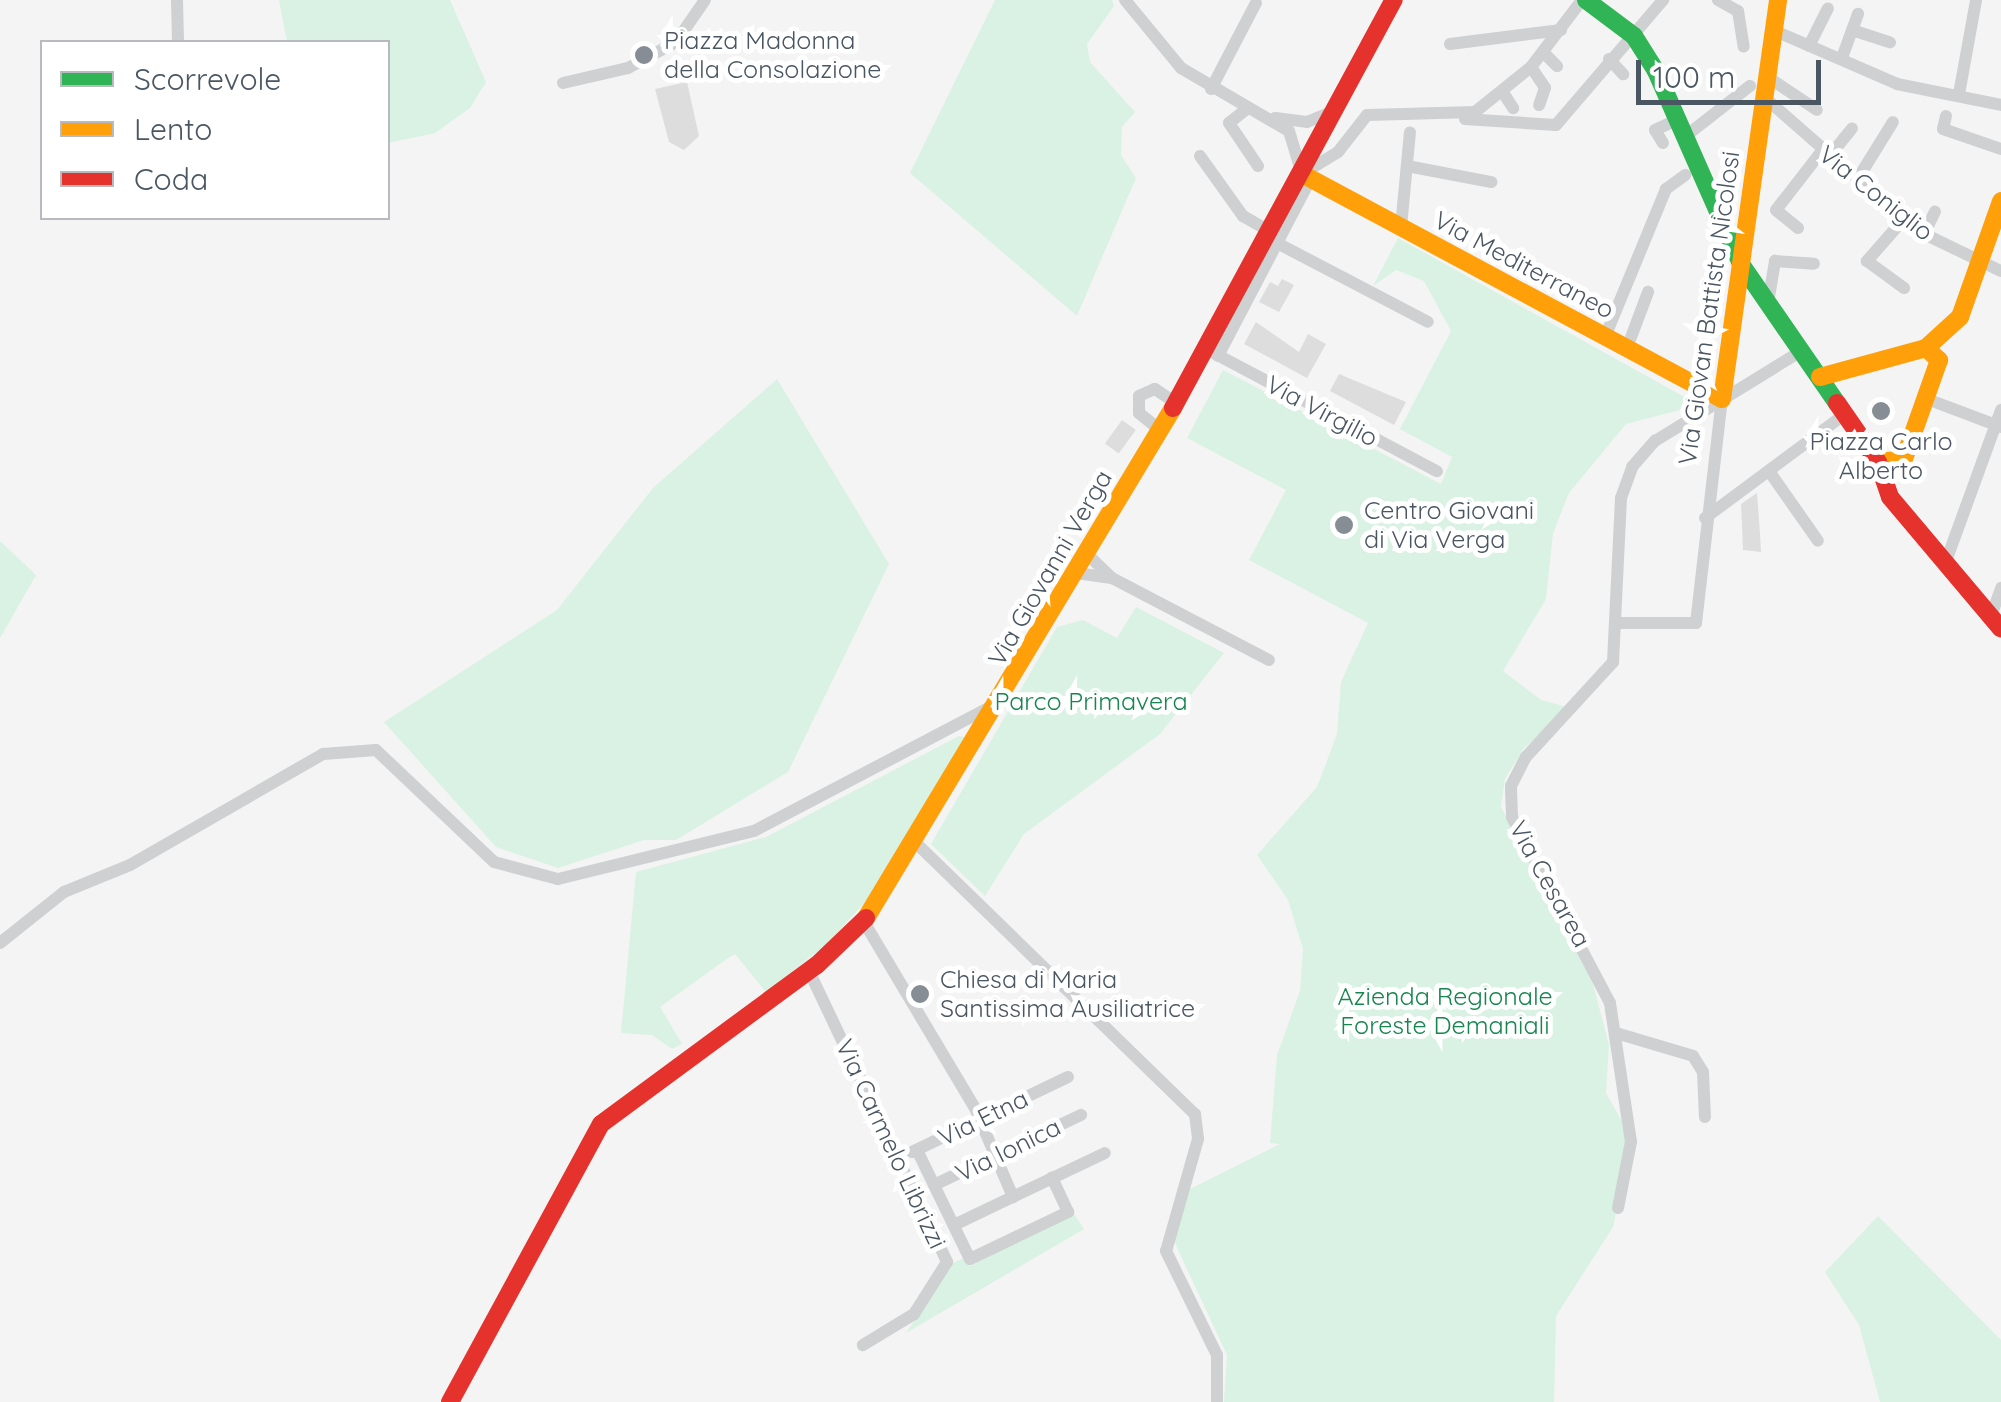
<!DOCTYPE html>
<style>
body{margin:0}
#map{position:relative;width:2001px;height:1402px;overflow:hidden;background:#f4f4f4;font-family:Quicksand,sans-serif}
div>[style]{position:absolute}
.green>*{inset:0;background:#d9f2e3}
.building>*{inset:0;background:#ddddde;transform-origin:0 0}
.street>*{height:12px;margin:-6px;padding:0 6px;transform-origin:6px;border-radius:6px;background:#ced0d2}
.fast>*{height:18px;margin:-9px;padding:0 9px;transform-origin:9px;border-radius:9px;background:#30b455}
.slow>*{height:18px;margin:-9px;padding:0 9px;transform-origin:9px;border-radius:9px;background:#ff9f0a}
.jam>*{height:18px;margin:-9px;padding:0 9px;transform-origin:9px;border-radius:9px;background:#e5322d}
.dots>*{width:28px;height:28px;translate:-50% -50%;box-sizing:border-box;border:5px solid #fff;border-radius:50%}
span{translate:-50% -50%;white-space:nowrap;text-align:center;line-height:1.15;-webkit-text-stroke:10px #fff;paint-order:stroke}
.poi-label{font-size:25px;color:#4a5661}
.left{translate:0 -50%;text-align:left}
.street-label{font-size:25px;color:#4a5661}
.park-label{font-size:25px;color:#17864f}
.legend{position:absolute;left:40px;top:40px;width:350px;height:180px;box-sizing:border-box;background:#fff;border:2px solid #b7bbc0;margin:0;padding:12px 18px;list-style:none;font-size:30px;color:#4a5661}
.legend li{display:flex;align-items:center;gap:20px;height:50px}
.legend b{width:50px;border:2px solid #b7bbc0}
.scale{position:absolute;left:1636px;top:60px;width:185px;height:45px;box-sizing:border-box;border:5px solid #4a5661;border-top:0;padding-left:12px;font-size:30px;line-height:35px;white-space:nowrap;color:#4a5661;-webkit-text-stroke:8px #fff;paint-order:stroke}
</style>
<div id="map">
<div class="green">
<i style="clip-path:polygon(279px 0,450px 0,486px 82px,470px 108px,435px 133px,388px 143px,388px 42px,287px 42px)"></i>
<i style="clip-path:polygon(995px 0,1112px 0,1114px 6px,1087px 44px,1090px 62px,1135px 112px,1122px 127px,1121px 155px,1136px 178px,1077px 316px,910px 173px)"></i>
<i style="clip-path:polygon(1398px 238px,1699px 405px,1626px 424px,1569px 493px,1553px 533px,1546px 599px,1503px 671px,1541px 700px,1570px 708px,1524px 748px,1505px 779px,1501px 807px,1593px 984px,1609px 1045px,1606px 1093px,1624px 1125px,1627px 1159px,1613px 1227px,1556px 1316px,1554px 1402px,1224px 1402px,1227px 1355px,1173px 1239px,1190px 1189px,1280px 1144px,1270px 1143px,1277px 1055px,1300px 991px,1303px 949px,1288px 900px,1257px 855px,1317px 787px,1337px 734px,1341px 682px,1368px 623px,1249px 560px,1286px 490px,1187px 438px,1223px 370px,1441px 484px,1452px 457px,1400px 429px,1451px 331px,1424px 281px,1396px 270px,1373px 286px)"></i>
<i style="clip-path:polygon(777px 379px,889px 564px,788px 772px,676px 840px,644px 840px,558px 868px,496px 847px,384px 722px,557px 610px,653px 488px)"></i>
<i style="clip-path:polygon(0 541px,36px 575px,0 638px)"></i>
<i style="clip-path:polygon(1136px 607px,1224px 653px,1160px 734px,1024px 834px,985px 896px,931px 844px,1057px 627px,1083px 620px,1117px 638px)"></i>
<i style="clip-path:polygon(959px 736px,969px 738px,873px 893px,829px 942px,766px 992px,735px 954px,728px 958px,660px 1007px,682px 1044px,672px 1049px,652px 1035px,621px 1033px,636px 872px,766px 837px)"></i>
<i style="clip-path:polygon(1074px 1214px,1084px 1229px,906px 1333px,953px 1263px,964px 1258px,970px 1266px)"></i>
<i style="clip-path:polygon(1878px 1216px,2001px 1340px,2001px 1402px,1880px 1402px,1859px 1325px,1825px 1272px)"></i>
</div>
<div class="building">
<i style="clip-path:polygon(687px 82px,699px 136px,684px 150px,669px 142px,655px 89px)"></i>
<i style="clip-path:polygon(1282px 279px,1294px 285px,1279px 312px,1259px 302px,1270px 282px,1278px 286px)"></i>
<i style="clip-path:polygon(1256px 322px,1299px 352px,1308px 334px,1326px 344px,1307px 378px,1244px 344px)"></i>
<i style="clip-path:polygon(1339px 374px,1406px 402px,1394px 425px,1330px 391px)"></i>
<i style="left:1122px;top:420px;width:17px;height:29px;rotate:36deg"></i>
<i style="clip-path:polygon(1757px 493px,1760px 534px,1761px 552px,1743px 550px,1741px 504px)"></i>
</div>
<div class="street">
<i style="left:177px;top:0;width:42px;rotate:88.6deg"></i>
<i style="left:1125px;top:0;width:88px;rotate:50.5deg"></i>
<i style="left:1181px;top:68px;width:125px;rotate:30.3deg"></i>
<i style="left:1289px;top:131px;width:45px;rotate:73.2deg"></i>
<i style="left:1302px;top:174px;width:42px;rotate:-31.4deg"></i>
<i style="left:1338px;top:152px;width:47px;rotate:-51.9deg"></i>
<i style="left:1367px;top:115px;width:108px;rotate:-1.6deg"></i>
<i style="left:1475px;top:112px;width:72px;rotate:-38.8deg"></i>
<i style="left:1531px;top:67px;width:84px;rotate:-52.7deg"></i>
<i style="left:1718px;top:0;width:23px;rotate:29deg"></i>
<i style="left:1738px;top:11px;width:36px;rotate:81deg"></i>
<i style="left:1773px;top:30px;width:135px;rotate:23.5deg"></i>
<i style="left:1897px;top:84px;width:106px;rotate:11.4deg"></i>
<i style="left:1852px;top:30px;width:40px;rotate:18deg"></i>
<i style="left:1450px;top:44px;width:112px;rotate:-7.2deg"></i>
<i style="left:1809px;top:46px;width:42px;rotate:-63.4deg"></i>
<i style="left:1543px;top:52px;width:20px;rotate:45deg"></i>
<i style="left:1843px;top:55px;width:44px;rotate:-69.9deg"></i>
<i style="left:1609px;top:59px;width:21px;rotate:47deg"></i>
<i style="left:1531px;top:67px;width:25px;rotate:56deg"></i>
<i style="left:1545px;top:88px;width:18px;rotate:109deg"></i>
<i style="left:1766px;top:76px;width:61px;rotate:33.7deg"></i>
<i style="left:563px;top:83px;width:67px;rotate:-13deg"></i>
<i style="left:628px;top:68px;width:55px;rotate:-28.4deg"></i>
<i style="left:676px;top:42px;width:51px;rotate:-55.4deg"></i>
<i style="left:1211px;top:89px;width:97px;rotate:-62.4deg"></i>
<i style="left:1504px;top:94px;width:17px;rotate:57deg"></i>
<i style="left:1959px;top:94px;width:96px;rotate:-79.7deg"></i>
<i style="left:1764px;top:97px;width:202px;rotate:41.2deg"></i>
<i style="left:1916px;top:230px;width:94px;rotate:25.8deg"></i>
<i style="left:1248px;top:108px;width:24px;rotate:142deg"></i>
<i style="left:1229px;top:123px;width:52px;rotate:56deg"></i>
<i style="left:1946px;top:116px;width:13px;rotate:103deg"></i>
<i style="left:1943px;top:129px;width:61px;rotate:19deg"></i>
<i style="left:1275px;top:118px;width:32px;rotate:7deg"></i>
<i style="left:1307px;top:122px;width:27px;rotate:-22deg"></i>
<i style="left:1465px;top:119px;width:91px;rotate:3.8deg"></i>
<i style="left:1556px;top:125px;width:165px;rotate:-49.4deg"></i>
<i style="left:1687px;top:135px;width:80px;rotate:-37.9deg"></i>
<i style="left:1663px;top:143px;width:15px;rotate:-122deg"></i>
<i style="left:1655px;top:130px;width:26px;rotate:-25deg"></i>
<i style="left:1200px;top:156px;width:74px;rotate:54.4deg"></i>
<i style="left:1243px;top:216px;width:32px;rotate:30deg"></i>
<i style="left:1828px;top:158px;width:38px;rotate:-51deg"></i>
<i style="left:1407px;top:166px;width:86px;rotate:10.8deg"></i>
<i style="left:1857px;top:180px;width:68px;rotate:-58.2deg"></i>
<i style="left:1903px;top:220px;width:55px;rotate:131.3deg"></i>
<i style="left:1867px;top:261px;width:46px;rotate:36.1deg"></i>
<i style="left:1401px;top:227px;width:95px;rotate:-84.6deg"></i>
<i style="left:1798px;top:228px;width:28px;rotate:-141deg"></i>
<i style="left:1776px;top:210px;width:73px;rotate:-52.2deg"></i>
<i style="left:1924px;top:234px;width:25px;rotate:-64deg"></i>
<i style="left:1277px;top:243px;width:170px;rotate:27.6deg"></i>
<i style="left:1768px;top:303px;width:43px;rotate:-80.5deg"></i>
<i style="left:1775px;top:261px;width:39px;rotate:4deg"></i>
<i style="left:1605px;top:337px;width:160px;rotate:-67.6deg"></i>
<i style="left:1666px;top:189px;width:24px;rotate:-36deg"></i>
<i style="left:1627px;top:348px;width:60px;rotate:-69.4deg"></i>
<i style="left:1208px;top:350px;width:259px;rotate:27.9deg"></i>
<i style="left:1218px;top:356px;width:201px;rotate:-62.4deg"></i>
<i style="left:1927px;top:399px;width:79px;rotate:20.7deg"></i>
<i style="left:1160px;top:430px;width:27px;rotate:-141deg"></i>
<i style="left:1139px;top:413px;width:17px;rotate:-90deg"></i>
<i style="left:1139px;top:396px;width:17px;rotate:-24deg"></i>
<i style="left:1155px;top:389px;width:25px;rotate:34deg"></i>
<i style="left:1769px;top:471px;width:85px;rotate:55deg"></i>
<i style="left:1705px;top:518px;width:174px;rotate:-36.6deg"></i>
<i style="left:1087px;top:554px;width:35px;rotate:44deg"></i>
<i style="left:1112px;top:578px;width:177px;rotate:27.6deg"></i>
<i style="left:1945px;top:564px;width:164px;rotate:-70deg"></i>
<i style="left:1076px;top:573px;width:36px;rotate:8deg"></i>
<i style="left:1991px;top:616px;width:30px;rotate:-70deg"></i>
<i style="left:1618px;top:623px;width:78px"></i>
<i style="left:1696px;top:623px;width:226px;rotate:-83.4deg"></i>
<i style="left:917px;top:844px;width:388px;rotate:44.2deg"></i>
<i style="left:1195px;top:1114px;width:25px;rotate:83deg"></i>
<i style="left:1198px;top:1139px;width:116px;rotate:105.9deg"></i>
<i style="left:1166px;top:1251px;width:116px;rotate:63.9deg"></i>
<i style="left:1217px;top:1355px;width:47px;rotate:90deg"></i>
<i style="left:864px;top:922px;width:217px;rotate:59.2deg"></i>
<i style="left:975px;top:1108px;width:97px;rotate:66.9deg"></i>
<i style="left:0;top:943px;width:82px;rotate:-38.6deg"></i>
<i style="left:64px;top:892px;width:71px;rotate:-22.2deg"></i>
<i style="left:130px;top:865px;width:223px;rotate:-29.9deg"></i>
<i style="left:323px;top:754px;width:53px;rotate:-4.3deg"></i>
<i style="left:376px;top:750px;width:163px;rotate:43.5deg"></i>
<i style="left:494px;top:862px;width:66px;rotate:14.9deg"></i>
<i style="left:558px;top:879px;width:202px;rotate:-13.8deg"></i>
<i style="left:754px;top:831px;width:271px;rotate:-27.7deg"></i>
<i style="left:809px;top:971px;width:322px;rotate:64.6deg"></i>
<i style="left:947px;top:1262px;width:62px;rotate:122.4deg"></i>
<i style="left:914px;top:1314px;width:60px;rotate:148.7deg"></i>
<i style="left:1616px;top:1033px;width:80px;rotate:16.6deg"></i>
<i style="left:1693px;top:1056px;width:19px;rotate:58deg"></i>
<i style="left:1703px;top:1072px;width:45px;rotate:87.5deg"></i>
<i style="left:917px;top:1150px;width:121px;rotate:64.1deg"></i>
<i style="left:970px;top:1259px;width:109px;rotate:-25.6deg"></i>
<i style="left:1068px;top:1212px;width:38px;rotate:-115deg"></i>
<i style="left:912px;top:1152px;width:173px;rotate:-25.7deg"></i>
<i style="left:934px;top:1185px;width:163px;rotate:-25.5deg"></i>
<i style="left:1618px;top:1208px;width:67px;rotate:-78.9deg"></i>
<i style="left:1631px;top:1142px;width:141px;rotate:-98.6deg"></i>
<i style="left:1610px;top:1003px;width:210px;rotate:-117.8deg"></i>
<i style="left:1512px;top:817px;width:31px;rotate:-92deg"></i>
<i style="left:1511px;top:786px;width:33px;rotate:-63deg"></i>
<i style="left:1526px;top:757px;width:129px;rotate:-47.5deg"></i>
<i style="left:1613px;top:662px;width:164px;rotate:-87.2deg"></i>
<i style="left:1621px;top:498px;width:33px;rotate:-70deg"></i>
<i style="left:1632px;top:467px;width:35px;rotate:-49deg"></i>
<i style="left:1655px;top:441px;width:174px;rotate:-31.6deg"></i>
<i style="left:954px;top:1225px;width:167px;rotate:-25.5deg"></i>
</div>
<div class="fast">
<i style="left:1586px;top:0;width:60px;rotate:36.9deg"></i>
<i style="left:1634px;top:36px;width:41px;rotate:57.8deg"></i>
<i style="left:1656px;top:71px;width:211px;rotate:66.2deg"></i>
<i style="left:1741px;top:264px;width:169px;rotate:55.4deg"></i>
</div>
<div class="slow">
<i style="left:1302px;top:174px;width:476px;rotate:28.2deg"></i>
<i style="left:1722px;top:399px;width:403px;rotate:-82deg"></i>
<i style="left:1926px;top:348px;width:46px;rotate:-42.4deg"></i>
<i style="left:1960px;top:317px;width:123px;rotate:-70.5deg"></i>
<i style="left:1820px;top:377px;width:110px;rotate:-15.3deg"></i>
<i style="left:1926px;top:348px;width:18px;rotate:43deg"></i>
<i style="left:1939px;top:360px;width:105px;rotate:109.5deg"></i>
<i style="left:1904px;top:459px;width:26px;rotate:173deg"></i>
<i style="left:866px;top:918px;width:595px;rotate:-58.95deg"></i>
</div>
<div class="jam">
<i style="left:1837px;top:403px;width:72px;rotate:55.2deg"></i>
<i style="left:1878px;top:462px;width:37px;rotate:71deg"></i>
<i style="left:1890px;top:497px;width:172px;rotate:49.9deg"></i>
<i style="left:1173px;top:408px;width:464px;rotate:-61.6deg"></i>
<i style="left:450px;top:1402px;width:316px;rotate:-61.5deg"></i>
<i style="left:601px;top:1124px;width:268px;rotate:-36.4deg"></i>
<i style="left:817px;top:965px;width:68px;rotate:-43.8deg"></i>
</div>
<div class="dots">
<i style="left:644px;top:55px;background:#868d94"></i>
<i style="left:1881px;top:411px;background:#868d94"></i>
<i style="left:1344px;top:525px;background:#868d94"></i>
<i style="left:920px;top:994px;background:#868d94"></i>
</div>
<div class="poi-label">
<span class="left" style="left:664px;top:55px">Piazza Madonna<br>della Consolazione</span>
<span style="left:1881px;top:456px">Piazza Carlo<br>Alberto</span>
<span class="left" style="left:1364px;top:525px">Centro Giovani<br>di Via Verga</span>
<span class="left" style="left:940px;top:994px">Chiesa di Maria<br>Santissima Ausiliatrice</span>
</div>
<div class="street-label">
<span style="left:1876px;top:193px;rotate:38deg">Via Coniglio</span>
<span style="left:1524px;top:265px;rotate:28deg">Via Mediterraneo</span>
<span style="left:1709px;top:308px;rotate:-82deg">Via Giovan Battista Nicolosi</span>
<span style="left:1322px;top:411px;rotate:28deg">Via Virgilio</span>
<span style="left:1050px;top:568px;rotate:-60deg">Via Giovanni Verga</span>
<span style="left:1550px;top:884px;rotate:61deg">Via Cesarea</span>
<span style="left:983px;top:1118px;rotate:-26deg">Via Etna</span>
<span style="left:891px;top:1144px;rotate:65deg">Via Carmelo Librizzi</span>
<span style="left:1008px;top:1150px;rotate:-26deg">Via Ionica</span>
</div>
<div class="park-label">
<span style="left:1091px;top:701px">Parco Primavera</span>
<span style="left:1445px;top:1011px">Azienda Regionale<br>Foreste Demaniali</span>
</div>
<ul class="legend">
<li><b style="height:12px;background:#30b455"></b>Scorrevole</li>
<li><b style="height:12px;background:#ff9f0a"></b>Lento</li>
<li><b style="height:12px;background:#e5322d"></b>Coda</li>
</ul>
<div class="scale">100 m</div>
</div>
